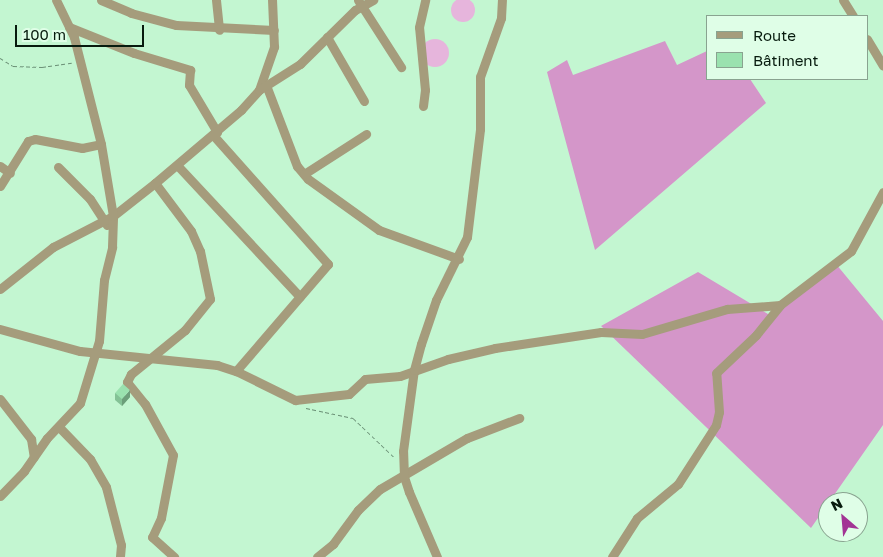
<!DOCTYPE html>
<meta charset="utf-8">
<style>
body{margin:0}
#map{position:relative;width:883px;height:557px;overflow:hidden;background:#c3f6d1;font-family:"Golos Text",sans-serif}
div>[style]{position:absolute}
.green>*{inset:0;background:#e6b5dc}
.round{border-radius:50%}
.forest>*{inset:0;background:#d496c9}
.path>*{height:1px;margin-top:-0.5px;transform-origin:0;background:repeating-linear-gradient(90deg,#6a8f75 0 4px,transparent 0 6.5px)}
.minor>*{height:9px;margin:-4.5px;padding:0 4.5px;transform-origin:4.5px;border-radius:4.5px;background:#a59c7c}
.wall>*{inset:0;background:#84c296}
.shaded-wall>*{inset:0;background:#6c9e7a}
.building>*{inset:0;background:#9ae2af;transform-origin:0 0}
span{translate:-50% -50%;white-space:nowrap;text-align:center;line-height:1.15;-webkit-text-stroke:4px #dffee7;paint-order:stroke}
.legend{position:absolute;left:706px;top:15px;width:162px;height:65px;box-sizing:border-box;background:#dffee7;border:1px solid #89a390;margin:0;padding:6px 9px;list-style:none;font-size:15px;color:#071b0e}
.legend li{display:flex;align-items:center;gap:10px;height:25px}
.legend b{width:25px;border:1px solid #89a390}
.north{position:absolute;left:818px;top:492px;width:50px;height:50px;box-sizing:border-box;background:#dffee7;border:1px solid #89a390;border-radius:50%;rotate:333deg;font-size:14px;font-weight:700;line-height:20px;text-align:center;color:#071b0e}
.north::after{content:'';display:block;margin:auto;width:18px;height:22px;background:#a23494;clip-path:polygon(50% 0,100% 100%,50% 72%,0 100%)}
.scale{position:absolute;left:15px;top:25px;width:129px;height:22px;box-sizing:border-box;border:2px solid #071b0e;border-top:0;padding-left:6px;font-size:15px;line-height:18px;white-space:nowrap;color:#071b0e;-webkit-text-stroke:4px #dffee7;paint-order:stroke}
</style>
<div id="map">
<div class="green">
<i class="round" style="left:451px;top:-2px;width:24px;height:24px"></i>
<i class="round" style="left:421px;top:39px;width:28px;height:28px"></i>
</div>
<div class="forest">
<i style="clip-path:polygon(665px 41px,677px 65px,707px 51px,707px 79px,750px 79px,766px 103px,595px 250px,547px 72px,567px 60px,573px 75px)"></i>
<i style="clip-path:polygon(836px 264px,883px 321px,883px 425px,811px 528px,601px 326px,698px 272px,773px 317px)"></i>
</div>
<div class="path">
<i style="left:0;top:58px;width:15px;rotate:32deg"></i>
<i style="left:13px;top:66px;width:29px;rotate:2deg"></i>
<i style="left:42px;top:67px;width:30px;rotate:-8deg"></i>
<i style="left:306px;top:408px;width:48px;rotate:12deg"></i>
<i style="left:353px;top:418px;width:58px;rotate:43.6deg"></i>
</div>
<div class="minor">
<i style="left:101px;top:0;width:33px;rotate:23deg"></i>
<i style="left:131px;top:13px;width:47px;rotate:14.9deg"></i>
<i style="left:176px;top:25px;width:98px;rotate:2.9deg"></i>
<i style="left:216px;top:0;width:30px;rotate:84deg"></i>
<i style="left:358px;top:0;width:80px;rotate:57.3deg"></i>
<i style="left:843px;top:0;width:19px;rotate:58deg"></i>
<i style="left:69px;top:27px;width:70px;rotate:21.8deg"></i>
<i style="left:134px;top:53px;width:59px;rotate:16.9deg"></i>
<i style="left:190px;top:70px;width:15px;rotate:94deg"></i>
<i style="left:189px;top:85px;width:55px;rotate:59.2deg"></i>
<i style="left:327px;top:37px;width:74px;rotate:60deg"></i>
<i style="left:867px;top:39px;width:31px;rotate:59deg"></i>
<i style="left:266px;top:85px;width:87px;rotate:69.1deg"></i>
<i style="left:297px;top:166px;width:17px;rotate:50deg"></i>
<i style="left:308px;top:179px;width:87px;rotate:35.7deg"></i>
<i style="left:379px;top:230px;width:85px;rotate:19.9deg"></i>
<i style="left:259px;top:90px;width:46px;rotate:-70.8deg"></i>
<i style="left:274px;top:47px;width:47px;rotate:-92.4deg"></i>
<i style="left:423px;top:106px;width:16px;rotate:-83deg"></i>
<i style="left:425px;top:90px;width:63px;rotate:-95.4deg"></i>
<i style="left:419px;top:27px;width:28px;rotate:-77deg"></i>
<i style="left:213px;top:135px;width:173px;rotate:48.3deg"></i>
<i style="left:328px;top:264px;width:141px;rotate:130.7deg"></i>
<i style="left:177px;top:165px;width:180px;rotate:47deg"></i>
<i style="left:0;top:166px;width:12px;rotate:35deg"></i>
<i style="left:58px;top:167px;width:45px;rotate:45deg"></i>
<i style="left:90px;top:199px;width:31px;rotate:57deg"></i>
<i style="left:304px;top:174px;width:74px;rotate:-32.8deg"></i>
<i style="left:155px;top:183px;width:60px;rotate:53.1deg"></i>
<i style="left:191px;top:231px;width:22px;rotate:66deg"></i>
<i style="left:200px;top:251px;width:49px;rotate:78.2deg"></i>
<i style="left:210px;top:299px;width:40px;rotate:129deg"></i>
<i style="left:185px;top:330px;width:70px;rotate:140.8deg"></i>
<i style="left:131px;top:374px;width:9px;rotate:117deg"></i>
<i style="left:127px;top:382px;width:28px;rotate:51deg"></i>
<i style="left:145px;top:404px;width:58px;rotate:61.2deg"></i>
<i style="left:173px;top:455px;width:64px;rotate:100.8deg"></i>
<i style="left:161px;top:518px;width:21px;rotate:115deg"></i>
<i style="left:152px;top:537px;width:30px;rotate:42deg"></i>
<i style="left:0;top:186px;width:53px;rotate:-58.1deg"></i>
<i style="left:28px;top:141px;width:7px;rotate:-16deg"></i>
<i style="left:35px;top:139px;width:48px;rotate:10.8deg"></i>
<i style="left:82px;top:148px;width:19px;rotate:-12deg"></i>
<i style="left:0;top:289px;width:68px;rotate:-38.4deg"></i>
<i style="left:53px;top:247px;width:68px;rotate:-27.3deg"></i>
<i style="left:113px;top:216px;width:53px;rotate:-38.2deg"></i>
<i style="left:155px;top:183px;width:113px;rotate:-40.3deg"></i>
<i style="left:241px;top:110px;width:27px;rotate:-48deg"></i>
<i style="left:259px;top:90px;width:49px;rotate:-32.4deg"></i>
<i style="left:300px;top:64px;width:77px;rotate:-44.5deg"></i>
<i style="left:355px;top:10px;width:21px;rotate:-29deg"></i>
<i style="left:0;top:329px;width:83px;rotate:15.4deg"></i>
<i style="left:80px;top:351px;width:138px;rotate:5.8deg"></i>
<i style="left:217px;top:365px;width:20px;rotate:18deg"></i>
<i style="left:236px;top:371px;width:66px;rotate:26.2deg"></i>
<i style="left:295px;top:400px;width:54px;rotate:-6.3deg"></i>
<i style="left:349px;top:394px;width:22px;rotate:-43deg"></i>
<i style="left:365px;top:379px;width:35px;rotate:-5deg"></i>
<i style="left:400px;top:376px;width:51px;rotate:-19.5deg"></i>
<i style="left:448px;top:359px;width:48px;rotate:-13.2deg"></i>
<i style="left:495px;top:348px;width:107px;rotate:-8.6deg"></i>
<i style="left:601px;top:332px;width:41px;rotate:2.8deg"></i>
<i style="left:642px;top:334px;width:89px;rotate:-16.4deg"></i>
<i style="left:727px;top:309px;width:53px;rotate:-4.3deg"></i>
<i style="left:0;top:399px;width:51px;rotate:52.2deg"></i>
<i style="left:31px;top:439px;width:18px;rotate:81deg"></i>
<i style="left:59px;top:427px;width:45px;rotate:45.9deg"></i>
<i style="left:90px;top:459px;width:32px;rotate:60deg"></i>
<i style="left:106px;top:487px;width:60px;rotate:75.5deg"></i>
<i style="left:121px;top:545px;width:12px;rotate:95deg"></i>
<i style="left:0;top:496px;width:35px;rotate:-46deg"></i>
<i style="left:24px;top:471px;width:40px;rotate:-55.1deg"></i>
<i style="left:47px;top:438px;width:48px;rotate:-46.7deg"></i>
<i style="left:80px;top:403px;width:65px;rotate:-73deg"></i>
<i style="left:99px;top:341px;width:61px;rotate:-85.3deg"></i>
<i style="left:104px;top:280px;width:34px;rotate:-76deg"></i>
<i style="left:112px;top:247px;width:31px;rotate:-88deg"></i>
<i style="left:113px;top:216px;width:73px;rotate:-99.5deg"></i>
<i style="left:101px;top:144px;width:110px;rotate:-104.2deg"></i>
<i style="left:74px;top:37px;width:41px;rotate:-115.9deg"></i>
<i style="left:317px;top:557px;width:21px;rotate:-39deg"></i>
<i style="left:333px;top:544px;width:42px;rotate:-53.7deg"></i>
<i style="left:358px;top:510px;width:30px;rotate:-44deg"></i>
<i style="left:380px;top:489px;width:101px;rotate:-30.4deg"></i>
<i style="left:467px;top:438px;width:56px;rotate:-21deg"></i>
<i style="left:437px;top:557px;width:71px;rotate:-113.3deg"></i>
<i style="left:409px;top:492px;width:16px;rotate:-108deg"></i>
<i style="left:404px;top:477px;width:26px;rotate:-92deg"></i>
<i style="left:403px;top:451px;width:82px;rotate:-82.3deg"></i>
<i style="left:414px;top:370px;width:27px;rotate:-75deg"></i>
<i style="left:421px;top:344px;width:46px;rotate:-71.2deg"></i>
<i style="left:436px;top:300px;width:70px;rotate:-63.8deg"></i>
<i style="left:467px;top:237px;width:109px;rotate:-83.1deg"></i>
<i style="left:480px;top:129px;width:52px;rotate:-90deg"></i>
<i style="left:480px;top:77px;width:63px;rotate:-70.4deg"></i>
<i style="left:501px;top:18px;width:18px;rotate:-87deg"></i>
<i style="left:612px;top:557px;width:46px;rotate:-57.3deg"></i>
<i style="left:637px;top:518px;width:53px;rotate:-39.7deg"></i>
<i style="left:678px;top:484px;width:70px;rotate:-57.2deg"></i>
<i style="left:716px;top:425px;width:13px;rotate:-77deg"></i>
<i style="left:719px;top:412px;width:39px;rotate:-94deg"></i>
<i style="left:716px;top:373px;width:55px;rotate:-43.5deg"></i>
<i style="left:756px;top:335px;width:38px;rotate:-51deg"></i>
<i style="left:780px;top:305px;width:89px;rotate:-37.3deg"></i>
<i style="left:851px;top:251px;width:67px;rotate:-61.5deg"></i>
</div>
<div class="wall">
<i style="clip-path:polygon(115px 393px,130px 397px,122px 406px,115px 400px)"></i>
</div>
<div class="shaded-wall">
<i style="clip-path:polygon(130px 390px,130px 397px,122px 406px,122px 399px)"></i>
</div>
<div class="building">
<i style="left:123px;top:384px;width:9px;height:12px;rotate:41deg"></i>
</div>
<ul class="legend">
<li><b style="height:6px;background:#a59c7c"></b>Route</li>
<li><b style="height:14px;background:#9ae2af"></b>Bâtiment</li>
</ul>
<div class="north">N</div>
<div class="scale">100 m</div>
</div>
